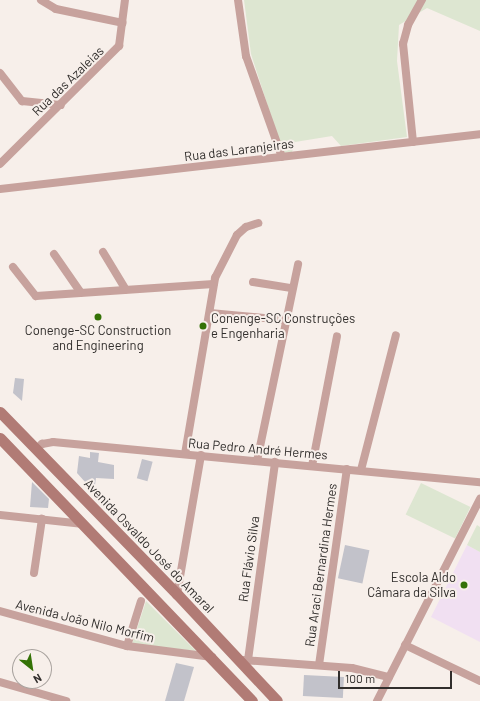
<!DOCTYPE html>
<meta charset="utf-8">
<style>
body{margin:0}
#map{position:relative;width:480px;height:701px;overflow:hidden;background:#f7efea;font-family:Barlow,sans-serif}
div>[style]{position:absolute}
.education>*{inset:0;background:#f1e0f2}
.green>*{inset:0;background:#dde6d1;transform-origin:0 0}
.building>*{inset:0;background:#c2c2ca;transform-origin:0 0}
.street>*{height:8px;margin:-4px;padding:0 4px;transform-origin:4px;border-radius:4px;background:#c7a29d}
.secondary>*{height:11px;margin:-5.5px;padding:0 5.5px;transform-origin:5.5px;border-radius:5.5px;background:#b17b75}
.dots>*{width:11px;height:11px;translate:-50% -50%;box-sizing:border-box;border:2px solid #f7efea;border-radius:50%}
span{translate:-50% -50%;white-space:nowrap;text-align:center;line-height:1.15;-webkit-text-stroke:4px #f7efea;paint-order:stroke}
.street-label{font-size:13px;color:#312e2c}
.poi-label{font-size:13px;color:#312e2c}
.left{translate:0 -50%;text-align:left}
.right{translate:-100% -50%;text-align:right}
.north{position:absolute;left:12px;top:649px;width:40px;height:40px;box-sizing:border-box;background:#f7efea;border:1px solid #a8a29e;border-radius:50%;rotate:150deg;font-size:11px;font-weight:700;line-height:16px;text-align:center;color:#312e2c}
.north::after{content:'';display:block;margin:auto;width:14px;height:18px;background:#347206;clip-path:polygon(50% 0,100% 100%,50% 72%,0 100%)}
.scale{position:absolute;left:338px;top:671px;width:114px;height:18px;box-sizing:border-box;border:2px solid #312e2c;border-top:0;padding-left:5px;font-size:12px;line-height:14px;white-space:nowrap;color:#312e2c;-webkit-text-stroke:3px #f7efea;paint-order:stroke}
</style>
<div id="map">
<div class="education">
<i style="clip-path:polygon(467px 545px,480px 552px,480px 642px,431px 617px)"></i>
</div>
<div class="green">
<i style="clip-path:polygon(244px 0,480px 0,480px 31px,427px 8px,399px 25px,397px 61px,407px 137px,341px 146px,332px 136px,295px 142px,292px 152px,283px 153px,251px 54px)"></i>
<i style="left:421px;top:483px;width:55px;height:35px;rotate:26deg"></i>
<i style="clip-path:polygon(477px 525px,480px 527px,480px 552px,467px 545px)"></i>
<i style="clip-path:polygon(146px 601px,196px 651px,132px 644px)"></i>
</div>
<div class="building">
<i style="clip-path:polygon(15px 378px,24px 379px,22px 401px,13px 393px)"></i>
<i style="clip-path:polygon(90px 452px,99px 453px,98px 462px,114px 465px,114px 479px,96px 478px,94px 492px,77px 473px,79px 456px,90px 458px)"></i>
<i style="left:142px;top:459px;width:11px;height:20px;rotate:15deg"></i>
<i style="clip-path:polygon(32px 482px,49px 499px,48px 508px,30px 507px)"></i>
<i style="left:345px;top:545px;width:25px;height:34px;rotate:12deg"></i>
<i style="clip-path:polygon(176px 663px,194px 667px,184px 701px,165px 701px)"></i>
<i style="left:304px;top:675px;width:40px;height:21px;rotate:3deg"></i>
</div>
<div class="street">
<i style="left:41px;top:0;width:17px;rotate:31deg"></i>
<i style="left:56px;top:9px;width:68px;rotate:11.8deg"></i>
<i style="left:238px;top:0;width:57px;rotate:81.9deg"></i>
<i style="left:246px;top:56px;width:107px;rotate:70.4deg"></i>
<i style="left:0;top:73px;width:36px;rotate:52deg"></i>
<i style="left:22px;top:101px;width:39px;rotate:6deg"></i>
<i style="left:413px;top:142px;width:99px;rotate:-95.8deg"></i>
<i style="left:403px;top:44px;width:20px;rotate:-75deg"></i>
<i style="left:408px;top:25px;width:29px;rotate:-61deg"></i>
<i style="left:0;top:164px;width:168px;rotate:-44.8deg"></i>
<i style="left:119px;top:46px;width:46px;rotate:-82.6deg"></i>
<i style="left:0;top:189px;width:483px;rotate:-6.5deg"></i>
<i style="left:103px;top:252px;width:44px;rotate:58.8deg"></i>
<i style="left:54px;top:254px;width:47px;rotate:55.3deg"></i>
<i style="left:13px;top:267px;width:37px;rotate:52deg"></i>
<i style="left:36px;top:296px;width:178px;rotate:-3.9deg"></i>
<i style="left:253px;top:282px;width:39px;rotate:9deg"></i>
<i style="left:210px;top:313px;width:75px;rotate:5.3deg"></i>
<i style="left:36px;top:449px;width:8px;rotate:-40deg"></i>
<i style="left:42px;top:444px;width:11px;rotate:-10deg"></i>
<i style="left:53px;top:442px;width:429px;rotate:5.4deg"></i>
<i style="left:185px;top:454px;width:179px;rotate:-80.3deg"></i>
<i style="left:215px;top:278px;width:48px;rotate:-62.9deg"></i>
<i style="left:237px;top:235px;width:12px;rotate:-42deg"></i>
<i style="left:246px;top:227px;width:13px;rotate:-18deg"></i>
<i style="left:257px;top:461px;width:201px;rotate:-78.2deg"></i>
<i style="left:312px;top:466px;width:132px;rotate:-79.1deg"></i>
<i style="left:361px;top:470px;width:139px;rotate:-75.5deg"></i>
<i style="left:0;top:515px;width:84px;rotate:6.1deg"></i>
<i style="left:34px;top:573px;width:55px;rotate:-81.6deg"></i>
<i style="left:177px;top:594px;width:141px;rotate:-80.2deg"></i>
<i style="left:0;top:611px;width:132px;rotate:15.4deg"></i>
<i style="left:127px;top:646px;width:86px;rotate:7.4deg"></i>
<i style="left:405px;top:645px;width:83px;rotate:25.6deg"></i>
<i style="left:127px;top:646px;width:47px;rotate:-72.7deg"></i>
<i style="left:243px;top:660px;width:109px;rotate:4.2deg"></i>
<i style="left:352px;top:668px;width:38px;rotate:14deg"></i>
<i style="left:248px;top:660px;width:200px;rotate:-82.2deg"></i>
<i style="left:319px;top:665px;width:198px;rotate:-81.9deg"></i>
<i style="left:0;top:682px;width:69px;rotate:16.1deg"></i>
<i style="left:377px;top:701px;width:227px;rotate:-63deg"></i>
</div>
<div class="secondary">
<i style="left:0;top:412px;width:254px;rotate:45.8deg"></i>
<i style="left:177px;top:594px;width:146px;rotate:46.9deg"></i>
<i style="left:0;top:438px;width:364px;rotate:46.2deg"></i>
</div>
<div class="dots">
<i style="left:98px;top:317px;background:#347206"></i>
<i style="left:203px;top:326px;background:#347206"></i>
<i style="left:464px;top:585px;background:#347206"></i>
</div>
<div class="street-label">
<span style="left:68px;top:81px;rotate:-44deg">Rua das Azaleias</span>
<span style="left:239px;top:150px;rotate:-7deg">Rua das Laranjeiras</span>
<span style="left:258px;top:449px;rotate:5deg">Rua Pedro André Hermes</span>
<span style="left:149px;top:546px;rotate:46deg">Avenida Osvaldo José do Amaral</span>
<span style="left:249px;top:559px;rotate:-82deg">Rua Flávio Silva</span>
<span style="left:321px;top:565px;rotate:-82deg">Rua Araci Bernardina Hermes</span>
<span style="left:85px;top:621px;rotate:14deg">Avenida João Nilo Morfim</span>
</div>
<div class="poi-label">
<span class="left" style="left:211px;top:326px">Conenge-SC Construções<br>e Engenharia</span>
<span style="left:98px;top:338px">Conenge-SC Construction<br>and Engineering</span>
<span class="right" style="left:456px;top:585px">Escola Aldo<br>Câmara da Silva</span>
</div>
<div class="north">N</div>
<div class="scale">100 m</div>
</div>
